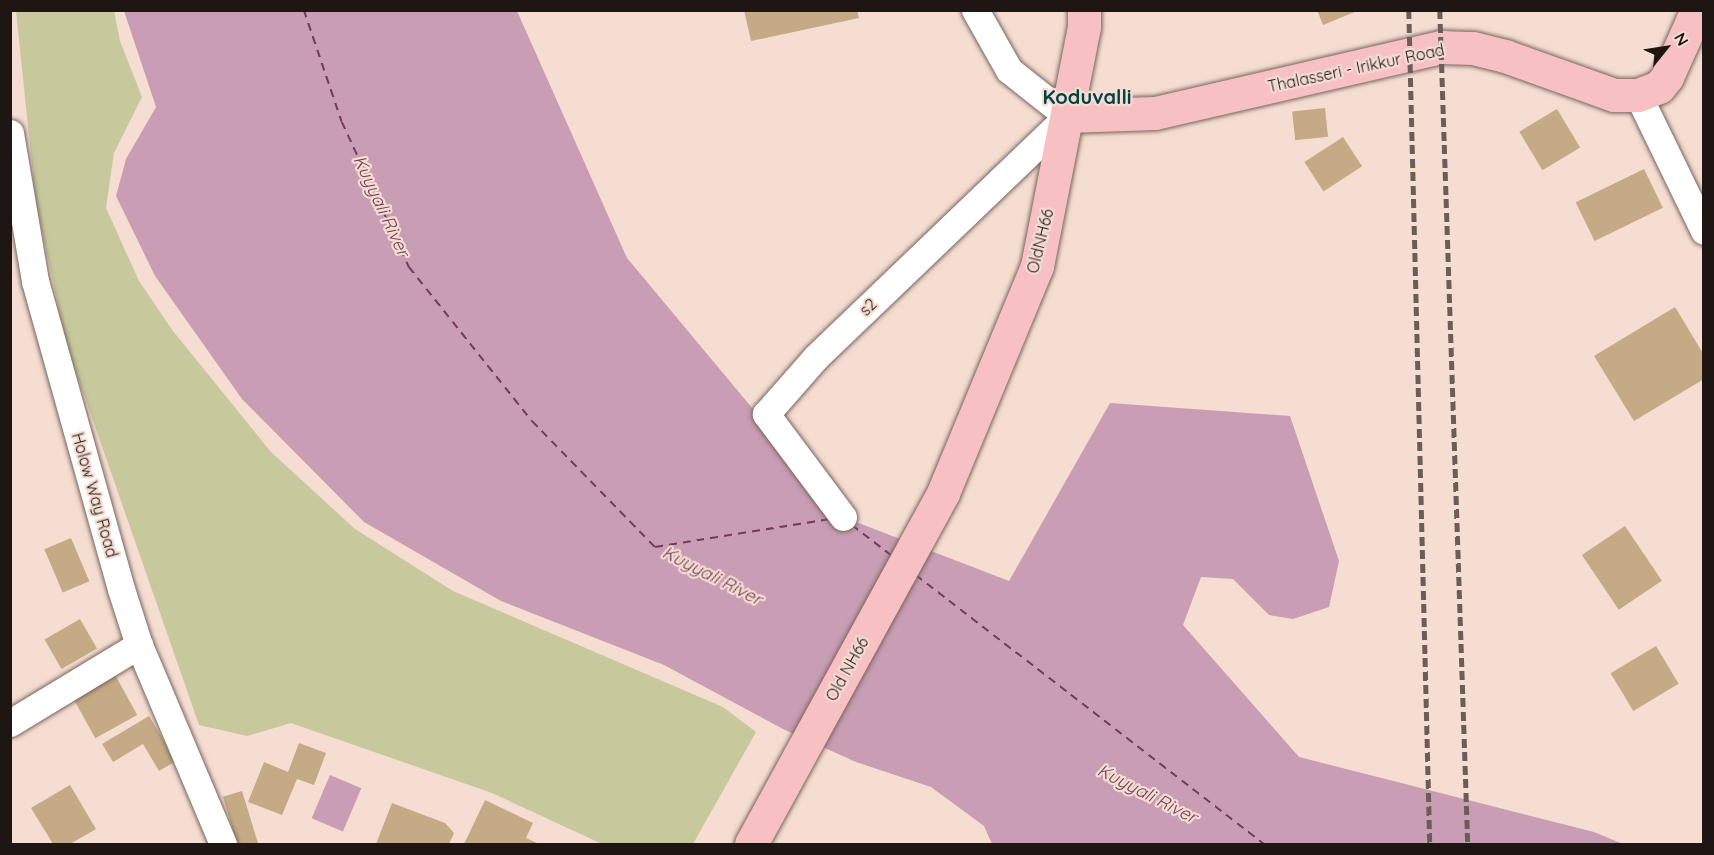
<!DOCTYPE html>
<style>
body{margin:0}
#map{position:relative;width:1714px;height:855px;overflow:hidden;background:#f5ddd2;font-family:Quicksand,sans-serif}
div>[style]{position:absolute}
.green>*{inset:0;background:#c7c89c}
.water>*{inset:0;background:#c99db4;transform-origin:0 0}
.ferry>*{height:1.5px;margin-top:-0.75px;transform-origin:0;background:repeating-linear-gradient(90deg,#733b5b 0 8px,transparent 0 14px)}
.building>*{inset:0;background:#c4ab85;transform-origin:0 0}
.roads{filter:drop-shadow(0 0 2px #7a665c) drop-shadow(0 0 2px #7a665c)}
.minor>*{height:27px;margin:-13.5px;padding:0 13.5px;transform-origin:13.5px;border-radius:13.5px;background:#fff}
.major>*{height:33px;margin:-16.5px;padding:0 16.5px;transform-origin:16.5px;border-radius:16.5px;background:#f7c1c3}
.rail>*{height:4.5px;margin-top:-2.25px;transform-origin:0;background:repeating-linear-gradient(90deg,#6b5d57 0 9px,transparent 0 13.5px)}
span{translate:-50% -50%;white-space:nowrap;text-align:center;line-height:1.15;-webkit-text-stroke:4.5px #f5ddd2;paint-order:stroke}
.street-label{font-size:16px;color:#1e1612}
.water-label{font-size:18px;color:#733b5b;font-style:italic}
.quarter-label{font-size:20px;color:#004245;font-weight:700}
.frame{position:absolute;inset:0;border:12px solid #1e1612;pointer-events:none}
.north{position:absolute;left:1636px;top:18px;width:60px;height:60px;-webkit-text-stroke:4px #f5ddd2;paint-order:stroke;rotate:60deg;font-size:16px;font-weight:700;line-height:24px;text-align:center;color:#1e1612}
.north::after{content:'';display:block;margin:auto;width:21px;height:27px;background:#1e1612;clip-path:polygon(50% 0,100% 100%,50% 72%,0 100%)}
</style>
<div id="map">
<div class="green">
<i style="clip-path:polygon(16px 11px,114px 11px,120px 41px,142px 97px,114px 153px,106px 208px,139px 281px,173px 331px,271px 452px,355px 529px,453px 591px,723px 707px,756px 732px,693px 844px,602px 844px,492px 793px,291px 723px,247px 736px,199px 725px,67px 346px,36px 203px)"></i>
</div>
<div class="water">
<i style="clip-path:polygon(124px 11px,517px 11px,627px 258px,843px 517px,1009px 581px,1110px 403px,1290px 416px,1339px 561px,1329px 607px,1293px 619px,1269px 615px,1233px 579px,1201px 577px,1183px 625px,1299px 757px,1594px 832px,1623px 844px,992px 844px,984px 826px,931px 787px,856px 762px,785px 730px,664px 665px,501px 601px,364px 522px,242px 399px,155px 276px,116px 196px,126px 159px,156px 107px)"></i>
<i style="left:330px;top:775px;width:34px;height:47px;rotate:23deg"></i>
</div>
<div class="ferry">
<i style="left:304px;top:10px;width:118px;rotate:71.3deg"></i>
<i style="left:342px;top:122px;width:160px;rotate:65.2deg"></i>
<i style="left:409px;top:267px;width:197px;rotate:51.4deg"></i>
<i style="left:532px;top:421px;width:176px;rotate:45.7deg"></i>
<i style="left:655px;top:547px;width:176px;rotate:-9.1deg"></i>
<i style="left:852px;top:525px;width:49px;rotate:37.6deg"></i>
<i style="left:916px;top:575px;width:440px;rotate:37.7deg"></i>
</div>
<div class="building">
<i style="clip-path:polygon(744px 10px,857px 10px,859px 18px,751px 41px)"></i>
<i style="clip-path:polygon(1317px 10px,1357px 10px,1357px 11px,1323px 25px)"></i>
<i style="left:1325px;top:108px;width:29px;height:33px;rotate:84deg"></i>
<i style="left:1557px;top:109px;width:45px;height:44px;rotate:59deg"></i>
<i style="left:1343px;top:137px;width:35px;height:46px;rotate:57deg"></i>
<i style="left:1644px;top:169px;width:43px;height:76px;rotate:64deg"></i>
<i style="clip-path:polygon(1675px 307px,1704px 355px,1704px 379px,1634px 421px,1594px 356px)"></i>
<i style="left:1625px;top:526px;width:66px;height:52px;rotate:56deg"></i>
<i style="left:71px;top:538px;width:47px;height:29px;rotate:67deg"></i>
<i style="left:80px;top:619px;width:34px;height:41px;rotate:60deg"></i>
<i style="left:1656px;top:646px;width:44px;height:53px;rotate:59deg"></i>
<i style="left:114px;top:673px;width:48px;height:48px;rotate:61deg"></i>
<i style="clip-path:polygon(149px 716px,176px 761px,159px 771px,143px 744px,113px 762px,102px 744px)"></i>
<i style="clip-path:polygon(299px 743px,326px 753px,314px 785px,297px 779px,282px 815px,248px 802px,264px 762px,288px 772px)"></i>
<i style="clip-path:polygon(70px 785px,96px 829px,70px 844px,53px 844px,31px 808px)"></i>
<i style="left:242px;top:791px;width:55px;height:20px;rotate:73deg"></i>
<i style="clip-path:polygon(485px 800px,533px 823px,526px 838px,539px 844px,464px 844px)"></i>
<i style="clip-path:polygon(392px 803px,445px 823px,454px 833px,449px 844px,376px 844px)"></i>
</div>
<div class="roads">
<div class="minor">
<i style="left:1638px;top:95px;width:151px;rotate:64.1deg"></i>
<i style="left:10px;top:133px;width:150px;rotate:80.4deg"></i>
<i style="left:35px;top:281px;width:320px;rotate:74.4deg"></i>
<i style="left:121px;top:589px;width:59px;rotate:72.2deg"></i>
<i style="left:139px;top:645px;width:216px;rotate:67.1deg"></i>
<i style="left:843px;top:517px;width:129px;rotate:-126.8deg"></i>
<i style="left:766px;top:414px;width:76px;rotate:-48.7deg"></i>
<i style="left:816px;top:357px;width:348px;rotate:-43.8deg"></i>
<i style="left:1067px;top:116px;width:74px;rotate:-141.6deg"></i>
<i style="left:1009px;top:70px;width:69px;rotate:-119.5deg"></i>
<i style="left:10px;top:723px;width:151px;rotate:-31.2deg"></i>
</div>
<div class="major">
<i style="left:1067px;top:116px;width:88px;rotate:-2deg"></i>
<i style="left:1155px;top:113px;width:294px;rotate:-13deg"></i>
<i style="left:1441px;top:47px;width:32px;rotate:2deg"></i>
<i style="left:1473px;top:48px;width:33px;rotate:14deg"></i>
<i style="left:1505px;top:56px;width:116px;rotate:19.7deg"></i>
<i style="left:1614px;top:95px;width:24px"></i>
<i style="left:1638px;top:95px;width:22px;rotate:-21deg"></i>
<i style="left:1659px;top:87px;width:13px;rotate:-51deg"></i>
<i style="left:1667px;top:77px;width:61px;rotate:-65.9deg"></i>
<i style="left:1692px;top:21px;width:14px;rotate:-34deg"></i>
<i style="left:751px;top:844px;width:400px;rotate:-61.3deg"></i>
<i style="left:943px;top:493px;width:246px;rotate:-67.5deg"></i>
<i style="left:1037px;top:266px;width:244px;rotate:-78.9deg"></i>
<i style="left:1084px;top:27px;width:17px;rotate:-90deg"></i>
</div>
</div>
<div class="rail">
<i style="left:1409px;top:10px;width:834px;rotate:88.56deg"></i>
<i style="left:1440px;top:10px;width:834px;rotate:88.08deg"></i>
</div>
<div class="street-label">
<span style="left:1356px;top:68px;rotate:-12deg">Thalasseri - Irikkur Road</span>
<span style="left:1040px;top:241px;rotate:-76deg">OldNH66</span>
<span style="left:868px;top:307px;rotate:-44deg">s2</span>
<span style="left:95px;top:495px;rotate:74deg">Holow Way Road</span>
<span style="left:847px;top:669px;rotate:-61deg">Old NH66</span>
</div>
<div class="water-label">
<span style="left:381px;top:206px;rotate:65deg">Kuyyali River</span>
<span style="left:712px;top:576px;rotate:27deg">Kuyyali River</span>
<span style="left:1147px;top:794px;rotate:27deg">Kuyyali River</span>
</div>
<div class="quarter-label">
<span style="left:1087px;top:96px">Koduvalli</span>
</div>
<div class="frame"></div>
<div class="north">N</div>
</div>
